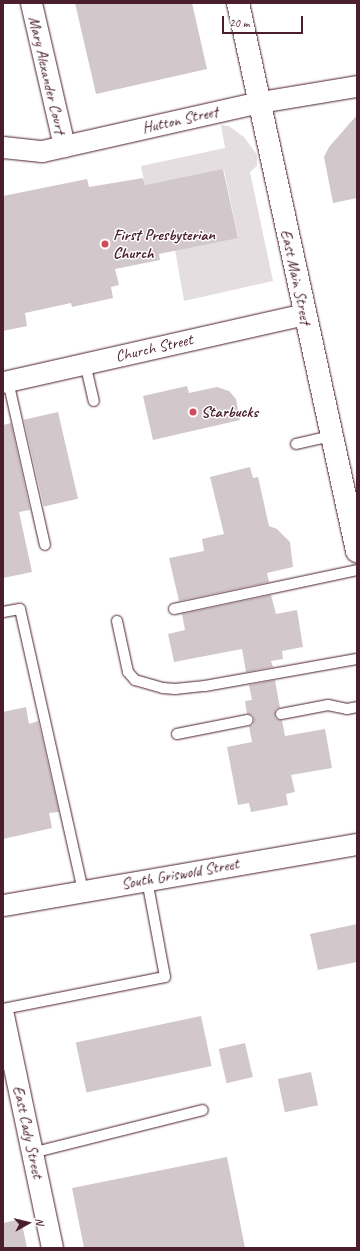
<!DOCTYPE html>
<style>
body{margin:0}
#map{position:relative;width:360px;height:1251px;overflow:hidden;background:#fff;font-family:Caveat,sans-serif}
div>[style]{position:absolute}
.green>*{inset:0;background:#e5dee0}
.building>*{inset:0;background:#d2c7cb;transform-origin:0 0}
.roads{filter:drop-shadow(0 0 1px #4a1f2b) drop-shadow(0 0 1px #4a1f2b)}
.service>*{height:10px;margin:-5px;padding:0 5px;transform-origin:5px;border-radius:5px;background:#fff}
.minor>*{height:21px;margin:-10.5px;padding:0 10.5px;transform-origin:10.5px;border-radius:10.5px;background:#fff}
.tertiary>*{height:22px;margin:-11px;padding:0 11px;transform-origin:11px;border-radius:11px;background:#fff}
.dots>*{width:11px;height:11px;translate:-50% -50%;box-sizing:border-box;border:2px solid #fff;border-radius:50%}
span{translate:-50% -50%;white-space:nowrap;text-align:center;line-height:1.15;-webkit-text-stroke:3px #fff;paint-order:stroke}
.street-label{font-size:16px;color:#4a1f2b}
.poi-label{font-size:16px;color:#4a1f2b;font-weight:700}
.left{translate:0 -50%;text-align:left}
.frame{position:absolute;inset:0;border:4px solid #4a1f2b;pointer-events:none}
.north{position:absolute;left:8px;top:1203px;width:40px;height:40px;-webkit-text-stroke:3px #fff;paint-order:stroke;rotate:82deg;font-size:11px;font-weight:700;line-height:16px;text-align:center;color:#4a1f2b}
.north::after{content:'';display:block;margin:auto;width:14px;height:18px;background:#4a1f2b;clip-path:polygon(50% 0,100% 100%,50% 72%,0 100%)}
.scale{position:absolute;left:222px;top:16px;width:81px;height:18px;box-sizing:border-box;border:2px solid #4a1f2b;border-top:0;padding-left:5px;font-size:12px;line-height:14px;white-space:nowrap;color:#4a1f2b;-webkit-text-stroke:3px #fff;paint-order:stroke}
</style>
<div id="map">
<div class="green">
<i style="clip-path:polygon(221px 125px,229px 126px,244px 137px,257px 155px,257px 166px,250px 172px,273px 281px,184px 301px,175px 250px,238px 237px,224px 170px,145px 185px,141px 166px,225px 148px)"></i>
</div>
<div class="building">
<i style="clip-path:polygon(75px 3px,192px 3px,207px 69px,96px 94px)"></i>
<i style="clip-path:polygon(357px 115px,357px 198px,333px 203px,324px 157px,329px 147px)"></i>
<i style="clip-path:polygon(223px 169px,238px 238px,159px 254px,160px 260px,115px 269px,119px 285px,111px 287px,113px 298px,72px 307px,71px 303px,25px 313px,27px 326px,3px 331px,3px 196px,87px 179px,89px 187px,143px 178px,145px 185px)"></i>
<i style="clip-path:polygon(187px 386px,189px 393px,217px 387px,229px 391px,236px 399px,240px 420px,153px 440px,143px 396px)"></i>
<i style="left:58px;top:412px;width:89px;height:35px;rotate:77deg"></i>
<i style="clip-path:polygon(11px 423px,30px 510px,19px 512px,32px 572px,3px 578px,3px 425px)"></i>
<i style="clip-path:polygon(250px 467px,253px 478px,258px 477px,269px 526px,277px 529px,290px 542px,293px 567px,267px 573px,269px 582px,179px 601px,169px 558px,204px 551px,202px 539px,224px 534px,210px 477px)"></i>
<i style="clip-path:polygon(271px 595px,276px 614px,297px 610px,303px 647px,282px 651px,283px 659px,271px 661px,273px 667px,246px 672px,242px 649px,174px 662px,168px 634px,185px 630px,182px 614px)"></i>
<i style="clip-path:polygon(275px 680px,280px 708px,276px 709px,275px 715px,276px 719px,282px 720px,285px 736px,325px 729px,332px 768px,291px 775px,295px 792px,286px 794px,288px 805px,251px 812px,249px 803px,238px 805px,227px 747px,252px 742px,249px 726px,253px 725px,254px 719px,253px 715px,247px 714px,245px 701px,252px 700px,249px 685px)"></i>
<i style="clip-path:polygon(26px 707px,29px 724px,38px 721px,59px 812px,49px 813px,52px 828px,3px 839px,3px 712px)"></i>
<i style="clip-path:polygon(357px 924px,357px 962px,318px 970px,310px 934px)"></i>
<i style="left:201px;top:1016px;width:51px;height:128px;rotate:78deg"></i>
<i style="left:245px;top:1043px;width:35px;height:27px;rotate:77deg"></i>
<i style="left:311px;top:1072px;width:34px;height:34px;rotate:78deg"></i>
<i style="clip-path:polygon(227px 1157px,245px 1248px,84px 1248px,72px 1188px)"></i>
<i style="clip-path:polygon(21px 1219px,27px 1248px,3px 1248px,3px 1223px)"></i>
</div>
<div class="roads">
<div class="service">
<i style="left:85px;top:363px;width:39px;rotate:77deg"></i>
<i style="left:8px;top:381px;width:168px;rotate:77.3deg"></i>
<i style="left:296px;top:444px;width:36px;rotate:-13deg"></i>
<i style="left:174px;top:609px;width:187px;rotate:-12deg"></i>
<i style="left:3px;top:612px;width:17px;rotate:-10deg"></i>
<i style="left:20px;top:609px;width:289px;rotate:77.4deg"></i>
<i style="left:117px;top:621px;width:52px;rotate:77.8deg"></i>
<i style="left:128px;top:672px;width:11px;rotate:49deg"></i>
<i style="left:135px;top:680px;width:29px;rotate:16deg"></i>
<i style="left:163px;top:688px;width:12px;rotate:5deg"></i>
<i style="left:175px;top:689px;width:30px;rotate:-6deg"></i>
<i style="left:205px;top:686px;width:154px;rotate:-10.1deg"></i>
<i style="left:281px;top:714px;width:48px;rotate:-10.8deg"></i>
<i style="left:328px;top:705px;width:19px;rotate:12deg"></i>
<i style="left:347px;top:709px;width:10px;rotate:-11deg"></i>
<i style="left:177px;top:734px;width:72px;rotate:-11.2deg"></i>
<i style="left:3px;top:1009px;width:165px;rotate:-11.2deg"></i>
<i style="left:165px;top:977px;width:99px;rotate:-100.5deg"></i>
<i style="left:32px;top:1153px;width:176px;rotate:-14.1deg"></i>
</div>
<div class="minor">
<i style="left:31px;top:3px;width:147px;rotate:77deg"></i>
<i style="left:3px;top:147px;width:39px;rotate:6deg"></i>
<i style="left:42px;top:151px;width:223px;rotate:-12.7deg"></i>
<i style="left:260px;top:102px;width:98px;rotate:-9.4deg"></i>
<i style="left:3px;top:382px;width:309px;rotate:-12.7deg"></i>
<i style="left:3px;top:905px;width:359px;rotate:-9.8deg"></i>
<i style="left:3px;top:1015px;width:238px;rotate:78.1deg"></i>
</div>
<div class="tertiary">
<i style="left:238px;top:3px;width:561px;rotate:77.75deg"></i>
</div>
</div>
<div class="dots">
<i style="left:105px;top:244px;background:#d1495b"></i>
<i style="left:193px;top:412px;background:#d1495b"></i>
</div>
<div class="street-label">
<span style="left:47px;top:75px;rotate:77deg">Mary Alexander Court</span>
<span style="left:180px;top:120px;rotate:-13deg">Hutton Street</span>
<span style="left:296px;top:277px;rotate:78deg">East Main Street</span>
<span style="left:154px;top:348px;rotate:-13deg">Church Street</span>
<span style="left:180px;top:874px;rotate:-10deg">South Griswold Street</span>
<span style="left:28px;top:1132px;rotate:78deg">East Cady Street</span>
</div>
<div class="poi-label">
<span class="left" style="left:113px;top:244px">First Presbyterian<br>Church</span>
<span class="left" style="left:201px;top:412px">Starbucks</span>
</div>
<div class="frame"></div>
<div class="north">N</div>
<div class="scale">20 m</div>
</div>
